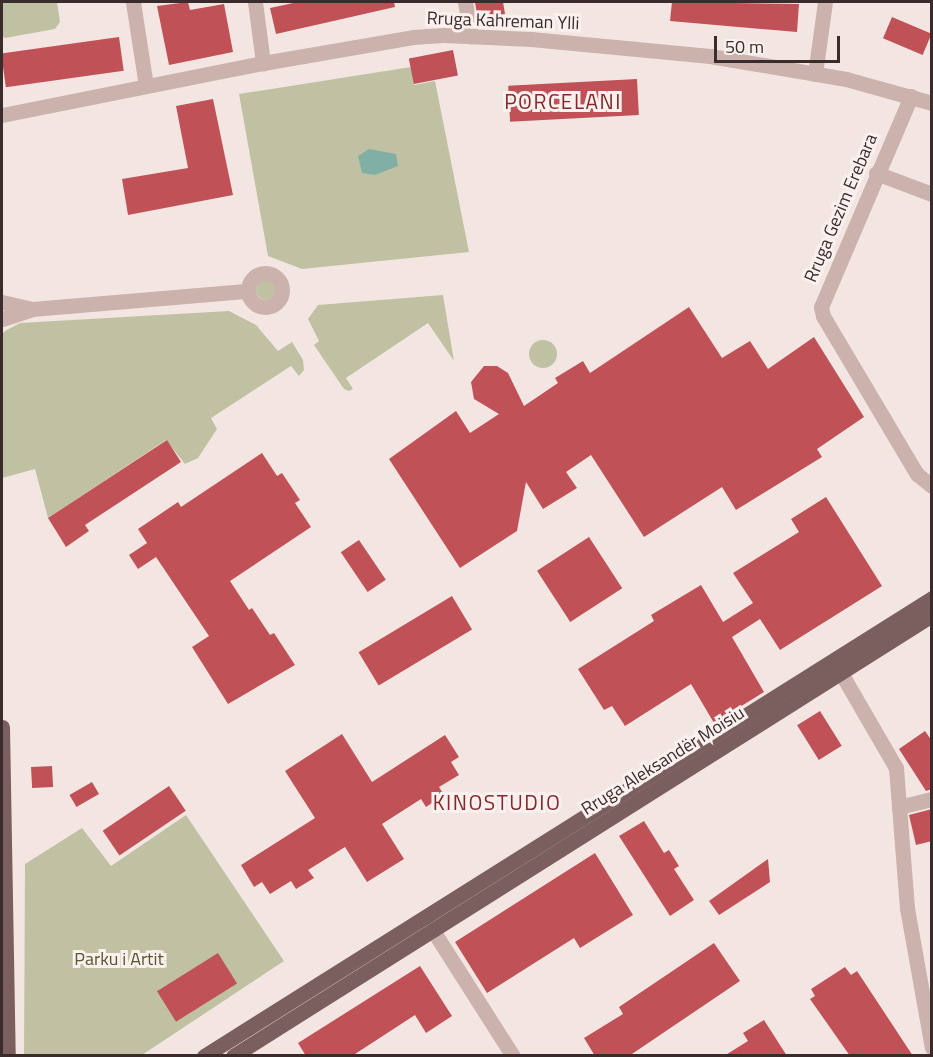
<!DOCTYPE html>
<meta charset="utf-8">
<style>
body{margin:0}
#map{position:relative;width:933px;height:1057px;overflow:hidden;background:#f3e6e2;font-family:"Titillium Web",sans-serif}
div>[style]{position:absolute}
.green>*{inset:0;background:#c0c1a2}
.round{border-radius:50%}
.water>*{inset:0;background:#82afa3}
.building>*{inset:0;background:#c05257;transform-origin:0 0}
.minor>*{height:15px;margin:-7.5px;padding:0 7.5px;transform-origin:7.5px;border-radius:7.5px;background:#cbb2ad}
.minor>.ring{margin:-7.5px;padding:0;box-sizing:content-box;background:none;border:15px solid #cbb2ad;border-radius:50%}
.major>*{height:15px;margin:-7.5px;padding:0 7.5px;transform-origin:7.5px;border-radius:7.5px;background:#7b5f5e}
span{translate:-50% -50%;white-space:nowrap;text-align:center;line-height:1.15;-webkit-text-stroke:6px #faf1ee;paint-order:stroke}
.street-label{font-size:18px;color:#3a2c2c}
.park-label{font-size:18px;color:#545730}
.quarter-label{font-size:21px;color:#85282d;letter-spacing:1.5px}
.frame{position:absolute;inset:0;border:3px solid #3a2c2c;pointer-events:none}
.scale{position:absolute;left:714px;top:36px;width:126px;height:27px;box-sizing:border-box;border:3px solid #3a2c2c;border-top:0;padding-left:8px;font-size:18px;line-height:21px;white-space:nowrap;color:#3a2c2c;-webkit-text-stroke:4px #faf1ee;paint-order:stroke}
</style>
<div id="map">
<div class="green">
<i style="clip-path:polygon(2px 2px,57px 2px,60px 22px,55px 29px,5px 38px,2px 36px)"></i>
<i style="clip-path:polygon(411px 67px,414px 85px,435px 81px,469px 252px,302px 269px,268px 256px,239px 94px)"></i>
<i class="round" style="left:256px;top:280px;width:20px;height:20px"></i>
<i style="clip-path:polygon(443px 295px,454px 361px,428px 323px,346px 378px,353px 389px,349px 391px,344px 389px,314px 345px,319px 341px,308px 319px,318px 305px)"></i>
<i style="clip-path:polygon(229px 311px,256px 325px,278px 351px,292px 342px,303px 360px,304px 370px,299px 376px,291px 366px,211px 418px,217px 429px,198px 458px,185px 464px,166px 440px,48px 518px,35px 469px,2px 478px,2px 334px,5px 331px,20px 323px)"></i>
<i class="round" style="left:529px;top:340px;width:28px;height:28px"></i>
<i style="clip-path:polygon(186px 815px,284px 961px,142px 1055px,24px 1056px,25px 864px,82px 828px,111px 866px)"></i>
</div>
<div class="water">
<i style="clip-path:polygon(369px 149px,396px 154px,398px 166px,375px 175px,362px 173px,358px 156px)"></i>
</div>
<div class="building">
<i style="clip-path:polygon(188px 2px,190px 10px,224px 4px,233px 52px,169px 65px,157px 6px)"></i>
<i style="clip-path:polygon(298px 2px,394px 2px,395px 7px,276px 34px,270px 8px)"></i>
<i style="clip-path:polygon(475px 2px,503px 2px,505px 14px,478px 20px)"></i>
<i style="clip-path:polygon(672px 2px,799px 4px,797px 32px,670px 21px)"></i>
<i style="left:892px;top:17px;width:43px;height:23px;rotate:23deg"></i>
<i style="left:119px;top:37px;width:34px;height:119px;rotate:82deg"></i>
<i style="left:453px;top:50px;width:26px;height:45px;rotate:79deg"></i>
<i style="left:637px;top:79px;width:36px;height:129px;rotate:87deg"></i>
<i style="clip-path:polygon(213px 99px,233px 195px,128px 215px,122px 179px,188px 168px,176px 106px)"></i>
<i style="clip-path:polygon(689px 307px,722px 358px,750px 341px,768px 369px,814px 337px,864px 417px,817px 449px,822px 457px,736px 510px,722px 487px,644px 537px,591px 455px,566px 472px,577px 488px,543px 509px,526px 482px,517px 531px,460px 568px,389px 459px,456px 411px,470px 433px,499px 414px,474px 399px,471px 382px,484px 366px,497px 366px,508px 373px,524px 406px,558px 383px,555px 378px,583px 361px,590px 373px)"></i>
<i style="clip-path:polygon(167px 440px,181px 462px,85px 525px,89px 531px,66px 547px,48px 518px)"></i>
<i style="clip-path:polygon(262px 453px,277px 476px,282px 473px,300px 500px,295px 503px,311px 527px,230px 581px,249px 610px,252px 608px,270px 635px,274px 633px,295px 665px,228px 704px,192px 647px,209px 636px,156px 557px,138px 569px,129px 555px,147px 543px,138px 529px,178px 502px,181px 507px)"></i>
<i style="clip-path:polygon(826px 497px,882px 586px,780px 650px,760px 619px,732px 637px,764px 692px,714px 723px,691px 684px,625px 726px,612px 706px,604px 710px,578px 669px,654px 621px,651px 615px,701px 585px,723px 622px,753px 603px,733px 573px,799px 532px,791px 519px)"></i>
<i style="left:589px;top:537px;width:61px;height:62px;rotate:57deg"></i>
<i style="left:359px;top:540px;width:48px;height:22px;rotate:56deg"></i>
<i style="left:452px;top:596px;width:39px;height:109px;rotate:59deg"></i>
<i style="left:820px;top:711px;width:41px;height:27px;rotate:58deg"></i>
<i style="clip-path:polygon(925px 731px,932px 741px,932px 789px,926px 791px,899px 749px)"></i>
<i style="clip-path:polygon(342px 734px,372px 782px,445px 735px,459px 757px,451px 762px,459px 775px,439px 787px,444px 795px,426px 807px,421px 799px,382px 824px,404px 859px,367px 882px,345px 847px,308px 870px,314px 878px,296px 889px,291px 881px,270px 894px,262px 882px,254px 887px,241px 865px,315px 818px,285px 771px)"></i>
<i style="left:52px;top:766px;width:21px;height:21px;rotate:87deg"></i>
<i style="left:92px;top:782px;width:14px;height:26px;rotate:60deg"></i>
<i style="left:169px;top:786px;width:30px;height:80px;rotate:56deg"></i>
<i style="clip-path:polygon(932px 809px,932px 841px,916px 845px,909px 815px)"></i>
<i style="clip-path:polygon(644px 821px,664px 853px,669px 850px,679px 866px,674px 869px,694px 900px,670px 916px,619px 836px)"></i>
<i style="clip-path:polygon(595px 853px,633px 915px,580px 948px,574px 938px,487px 993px,455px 942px)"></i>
<i style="clip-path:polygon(768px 859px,770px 882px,719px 915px,709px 901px)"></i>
<i style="clip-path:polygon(714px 943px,740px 981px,629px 1056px,595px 1056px,584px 1038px,623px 1014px,619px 1007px)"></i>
<i style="left:218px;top:953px;width:36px;height:72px;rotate:58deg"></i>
<i style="clip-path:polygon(420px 966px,452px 1016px,426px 1033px,415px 1015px,352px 1056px,306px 1056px,298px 1043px)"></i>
<i style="clip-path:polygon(845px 967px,851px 975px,857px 971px,913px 1056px,850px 1056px,810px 999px,815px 996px,811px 989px)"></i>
<i style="clip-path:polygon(764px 1020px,787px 1056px,724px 1056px,748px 1041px,743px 1033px)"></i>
</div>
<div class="minor">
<i style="left:133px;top:2px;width:85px;rotate:81.2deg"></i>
<i style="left:255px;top:2px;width:62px;rotate:82.5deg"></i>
<i style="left:465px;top:2px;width:35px;rotate:80deg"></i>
<i style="left:815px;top:74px;width:73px;rotate:-82.1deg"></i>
<i style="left:911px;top:96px;width:229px;rotate:113.1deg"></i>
<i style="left:821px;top:307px;width:9px;rotate:77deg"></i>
<i style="left:823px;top:316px;width:184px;rotate:59.3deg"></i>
<i style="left:917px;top:474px;width:19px;rotate:39deg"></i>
<i style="left:2px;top:115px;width:266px;rotate:-11.3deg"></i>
<i style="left:263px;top:63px;width:152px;rotate:-9.8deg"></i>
<i style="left:413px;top:37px;width:30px;rotate:-4deg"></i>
<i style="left:443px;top:35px;width:88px;rotate:2.6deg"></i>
<i style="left:531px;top:39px;width:180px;rotate:5.4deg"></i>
<i style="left:710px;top:56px;width:138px;rotate:9.6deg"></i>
<i style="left:846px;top:79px;width:89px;rotate:15.6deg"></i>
<i style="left:876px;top:173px;width:60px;rotate:20.6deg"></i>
<i class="ring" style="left:248px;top:273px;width:19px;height:19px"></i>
<i style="left:2px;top:302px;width:28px;rotate:13deg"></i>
<i style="left:2px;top:319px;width:32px;rotate:-18deg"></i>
<i style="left:32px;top:309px;width:217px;rotate:-4.8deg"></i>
<i style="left:841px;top:673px;width:110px;rotate:59.9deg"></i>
<i style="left:896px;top:768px;width:140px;rotate:85.5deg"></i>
<i style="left:907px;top:908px;width:142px;rotate:79.9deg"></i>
<i style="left:899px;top:807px;width:34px;rotate:-14deg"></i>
<i style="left:432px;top:929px;width:151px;rotate:57.5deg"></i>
</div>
<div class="major">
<i style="left:2px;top:727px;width:329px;rotate:89deg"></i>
<i style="left:204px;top:1056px;width:860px;rotate:-32.17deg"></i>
<i style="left:233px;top:1056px;width:826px;rotate:-32.25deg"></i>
</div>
<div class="street-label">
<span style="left:503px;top:21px;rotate:2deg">Rruga Kahreman Ylli</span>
<span style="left:841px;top:208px;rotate:-67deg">Rruga Gezim Erebara</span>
<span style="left:663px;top:761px;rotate:-32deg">Rruga Aleksandër Moisiu</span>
</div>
<div class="park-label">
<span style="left:119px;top:959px">Parku i Artit</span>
</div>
<div class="quarter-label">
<span style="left:563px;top:101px">PORCELANI</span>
<span style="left:497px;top:802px">KINOSTUDIO</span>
</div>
<div class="frame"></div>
<div class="scale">50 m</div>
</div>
